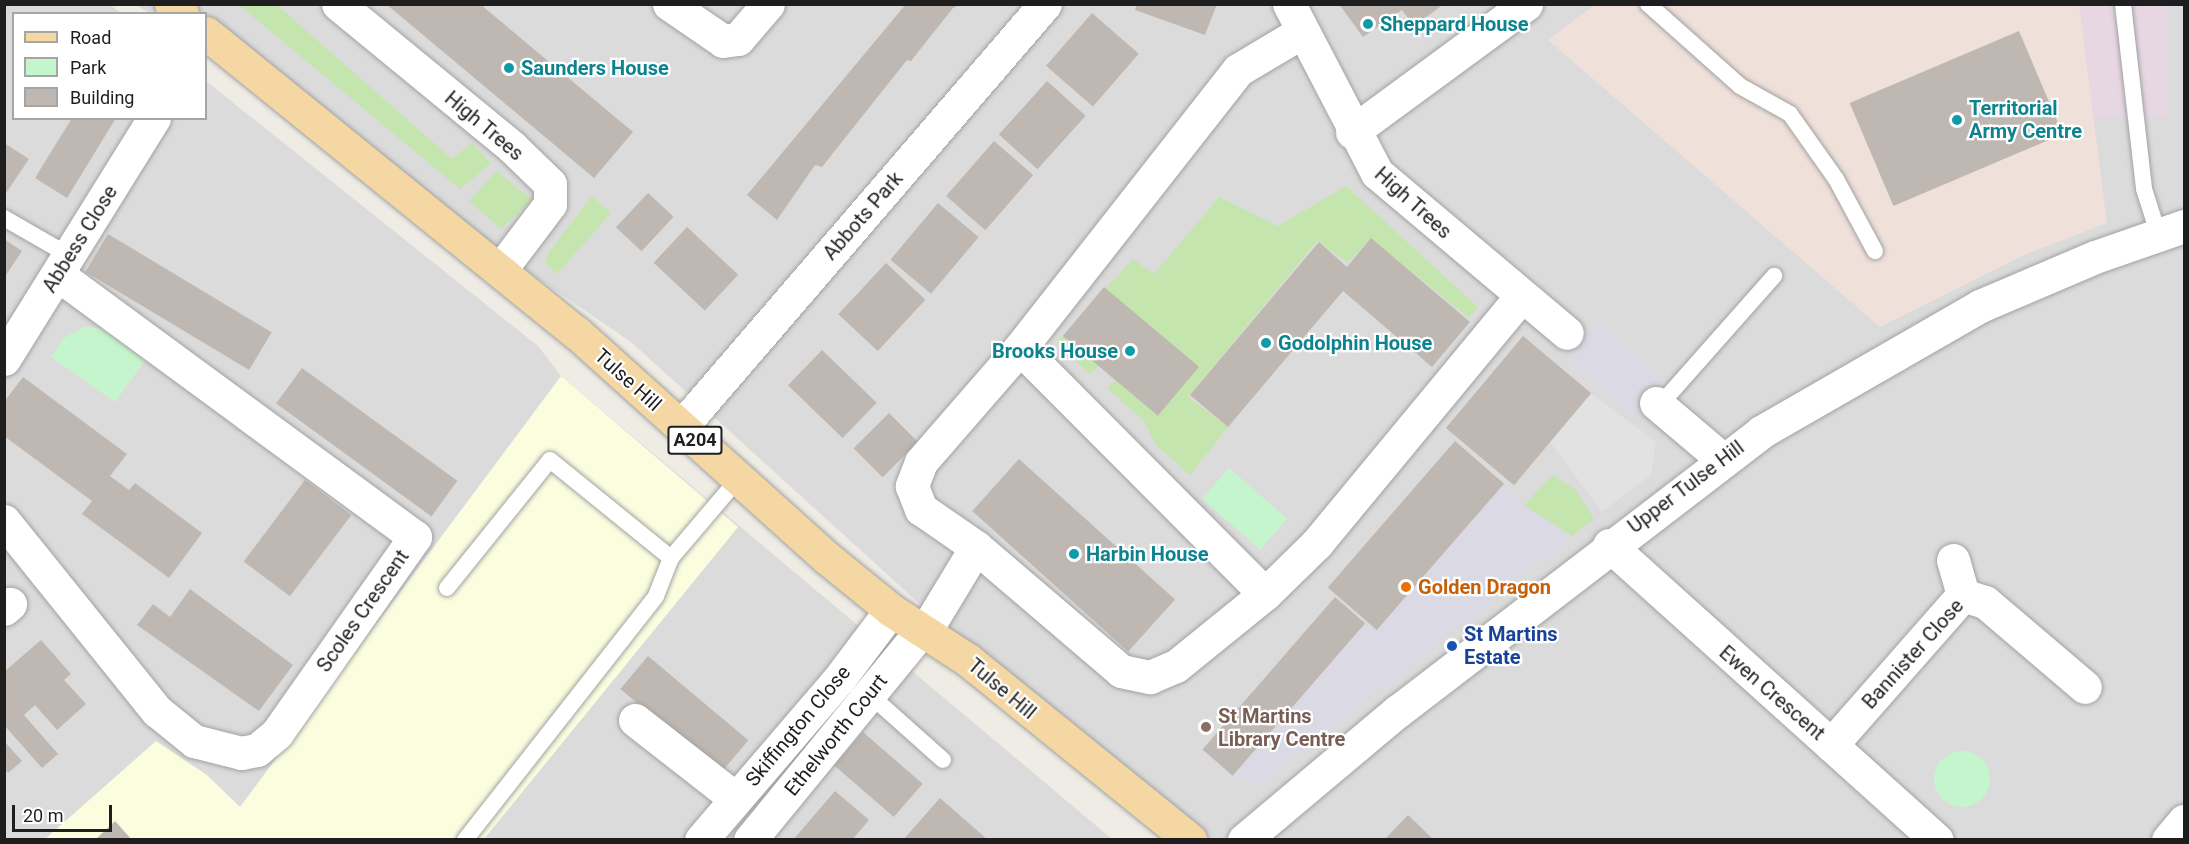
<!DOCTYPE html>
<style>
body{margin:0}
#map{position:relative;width:2189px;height:844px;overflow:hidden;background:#eeece5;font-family:Roboto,sans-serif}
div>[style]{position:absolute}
.residential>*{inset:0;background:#dcdbdb}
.industrial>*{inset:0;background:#e7d7e3;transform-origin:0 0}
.education>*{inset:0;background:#fbfddf}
.military>*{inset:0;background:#efe0d9}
.grass>*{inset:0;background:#c5e5ae}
.park>*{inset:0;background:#c5f5cc;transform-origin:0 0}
.round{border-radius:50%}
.parking>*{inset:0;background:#e2e2e2}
.plaza>*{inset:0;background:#dad9e4;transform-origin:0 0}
.building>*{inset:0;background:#bfb8b2;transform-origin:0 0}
.roads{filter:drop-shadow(0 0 2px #a2a2a2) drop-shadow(0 0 2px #a2a2a2)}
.lane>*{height:16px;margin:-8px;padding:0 8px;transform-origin:8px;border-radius:8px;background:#fff}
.street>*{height:33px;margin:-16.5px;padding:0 16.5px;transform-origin:16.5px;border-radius:16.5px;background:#fff}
.primary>*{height:33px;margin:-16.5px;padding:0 16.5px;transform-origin:16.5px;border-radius:16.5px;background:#f5d7a3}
.dots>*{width:16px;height:16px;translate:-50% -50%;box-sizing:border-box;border:3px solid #fff;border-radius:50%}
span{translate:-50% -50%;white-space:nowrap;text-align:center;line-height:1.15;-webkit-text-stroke:4.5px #fff;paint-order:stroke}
.shield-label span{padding:2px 4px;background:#fff;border:2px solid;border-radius:4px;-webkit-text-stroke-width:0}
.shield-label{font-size:18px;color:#1e1e1e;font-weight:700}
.culture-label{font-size:20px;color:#0d838f;font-weight:700}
.left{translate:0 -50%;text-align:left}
.right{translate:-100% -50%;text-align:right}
.street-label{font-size:20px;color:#1e1e1e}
.food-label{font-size:20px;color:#c56008;font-weight:700}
.transit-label{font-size:20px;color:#164399;font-weight:700}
.education-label{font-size:20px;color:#785e54;font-weight:700}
.frame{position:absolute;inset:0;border:6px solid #1e1e1e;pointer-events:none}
.legend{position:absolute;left:12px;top:12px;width:195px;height:108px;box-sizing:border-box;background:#fff;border:2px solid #a5a5a5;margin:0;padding:8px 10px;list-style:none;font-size:18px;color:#1e1e1e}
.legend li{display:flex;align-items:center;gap:12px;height:30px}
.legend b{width:30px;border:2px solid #a5a5a5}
.scale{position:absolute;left:12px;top:805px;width:100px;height:27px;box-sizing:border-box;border:3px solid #1e1e1e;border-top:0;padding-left:8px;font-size:18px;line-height:21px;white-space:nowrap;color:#1e1e1e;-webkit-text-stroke:4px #fff;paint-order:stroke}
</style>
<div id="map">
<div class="residential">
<i style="clip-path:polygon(5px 4px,110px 5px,121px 13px,14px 14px,14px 118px,206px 118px,206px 81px,538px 346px,561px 376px,1112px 839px,5px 840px)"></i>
<i style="clip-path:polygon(136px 5px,2184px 5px,2184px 839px,1179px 839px,631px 342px,206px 52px,206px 14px,149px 13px)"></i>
</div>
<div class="industrial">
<i style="left:2079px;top:5px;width:89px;height:112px"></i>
</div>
<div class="education">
<i style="clip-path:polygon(561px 376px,738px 527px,484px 839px,44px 840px,156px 741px,207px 775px,240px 807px)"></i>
</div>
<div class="military">
<i style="clip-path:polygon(1594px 5px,2079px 5px,2107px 223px,2026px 254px,1880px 327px,1548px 40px)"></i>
</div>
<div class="grass">
<i style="clip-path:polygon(239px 5px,277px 5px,452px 159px,472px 143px,491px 163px,460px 189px)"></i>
<i style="clip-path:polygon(497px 171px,532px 200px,501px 229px,469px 201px)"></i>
<i style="clip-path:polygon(1346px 186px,1478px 307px,1469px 318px,1371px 239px,1348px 263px,1317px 241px,1188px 397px,1228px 427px,1190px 475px,1154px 443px,1145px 422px,1107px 388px,1116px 380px,1099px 366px,1089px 374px,1057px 342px,1133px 259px,1154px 274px,1219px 197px,1278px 226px)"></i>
<i style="clip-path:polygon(592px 196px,611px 213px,557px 274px,545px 263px,549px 252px)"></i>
<i style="clip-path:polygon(1552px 475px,1576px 490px,1594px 519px,1572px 536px,1524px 506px)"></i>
</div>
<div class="park">
<i style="clip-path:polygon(85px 327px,109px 329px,148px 356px,115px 402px,51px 357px,64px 338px)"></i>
<i style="left:1229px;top:468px;width:77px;height:41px;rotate:41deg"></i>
<i class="round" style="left:1934px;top:751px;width:56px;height:56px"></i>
</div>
<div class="parking">
<i style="clip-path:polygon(1591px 393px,1656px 442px,1651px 475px,1602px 512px,1550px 442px)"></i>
</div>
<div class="plaza">
<i style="left:1598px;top:322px;width:87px;height:48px;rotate:41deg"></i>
<i style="clip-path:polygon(1504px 483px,1512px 489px,1508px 495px,1572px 536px,1260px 786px,1233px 776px,1365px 623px,1377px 630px)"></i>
</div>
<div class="building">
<i style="clip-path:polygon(386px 4px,480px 4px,633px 132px,594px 178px)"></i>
<i style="clip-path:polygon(906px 4px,961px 4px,953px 8px,911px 61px,907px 60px,822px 167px,815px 165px,777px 220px,747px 195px)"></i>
<i style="clip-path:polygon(1137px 4px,1217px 4px,1205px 35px,1135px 10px)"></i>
<i style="clip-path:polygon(1339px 4px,1444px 4px,1414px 26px,1402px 10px,1363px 37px)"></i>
<i style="left:1092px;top:13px;width:62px;height:70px;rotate:41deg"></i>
<i style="left:2019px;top:31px;width:112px;height:184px;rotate:67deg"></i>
<i style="left:1047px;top:81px;width:52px;height:72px;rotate:42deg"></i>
<i style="clip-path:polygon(72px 118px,116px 118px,67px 198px,35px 178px)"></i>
<i style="left:994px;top:141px;width:52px;height:73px;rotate:41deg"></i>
<i style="clip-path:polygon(4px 143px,29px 159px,4px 196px)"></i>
<i style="left:648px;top:193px;width:35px;height:47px;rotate:43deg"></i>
<i style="left:938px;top:203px;width:53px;height:74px;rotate:40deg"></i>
<i style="left:687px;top:227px;width:70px;height:49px;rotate:43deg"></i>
<i style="left:108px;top:234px;width:191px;height:44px;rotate:31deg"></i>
<i style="clip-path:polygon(1371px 238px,1470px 322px,1432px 367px,1343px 291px,1228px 427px,1190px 395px,1319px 242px,1347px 267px)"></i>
<i style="clip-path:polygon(4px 239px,22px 251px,4px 278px)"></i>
<i style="left:886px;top:263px;width:54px;height:70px;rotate:43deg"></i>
<i style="left:1104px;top:287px;width:124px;height:64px;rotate:40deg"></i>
<i style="left:1523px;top:336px;width:89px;height:120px;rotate:40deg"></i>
<i style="left:822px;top:350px;width:76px;height:49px;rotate:44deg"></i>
<i style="left:302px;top:368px;width:192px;height:44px;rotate:36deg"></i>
<i style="clip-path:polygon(23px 377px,127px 454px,110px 476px,129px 490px,135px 483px,202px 533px,169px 578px,82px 514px,92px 501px,4px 436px,4px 402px)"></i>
<i style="left:889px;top:413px;width:41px;height:50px;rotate:45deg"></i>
<i style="left:1455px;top:441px;width:65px;height:194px;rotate:41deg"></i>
<i style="left:1019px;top:459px;width:210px;height:70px;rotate:42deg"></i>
<i style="left:305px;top:480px;width:58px;height:102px;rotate:37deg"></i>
<i style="clip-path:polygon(190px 589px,293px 665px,259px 711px,137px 625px,153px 604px,170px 617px)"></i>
<i style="left:1335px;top:597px;width:40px;height:202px;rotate:41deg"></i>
<i style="clip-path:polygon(41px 640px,71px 674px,64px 680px,86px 704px,57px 730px,35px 705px,24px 715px,58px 754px,42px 768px,4px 725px,4px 672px)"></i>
<i style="left:648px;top:656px;width:131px;height:43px;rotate:40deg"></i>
<i style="left:863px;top:732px;width:79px;height:44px;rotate:41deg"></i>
<i style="clip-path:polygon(4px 741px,22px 761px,8px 773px,4px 768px)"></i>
<i style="clip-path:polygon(835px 791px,869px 820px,852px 840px,793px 840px)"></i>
<i style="clip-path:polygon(940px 798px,988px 840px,903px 840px)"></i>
<i style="clip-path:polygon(1408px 815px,1434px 840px,1384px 840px)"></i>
<i style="clip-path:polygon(115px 821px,132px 840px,95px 840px)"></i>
</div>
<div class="roads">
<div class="lane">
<i style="left:1648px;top:4px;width:123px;rotate:41.7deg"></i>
<i style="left:1740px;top:86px;width:57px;rotate:29.2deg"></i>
<i style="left:1790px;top:114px;width:80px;rotate:54.7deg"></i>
<i style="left:1836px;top:179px;width:82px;rotate:61.6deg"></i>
<i style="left:2123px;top:4px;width:186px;rotate:83.5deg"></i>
<i style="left:2144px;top:189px;width:46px;rotate:72.3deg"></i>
<i style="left:4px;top:218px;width:76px;rotate:29.9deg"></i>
<i style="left:1659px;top:406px;width:174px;rotate:-48.5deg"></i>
<i style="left:447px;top:588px;width:164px;rotate:-51.2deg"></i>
<i style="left:550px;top:460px;width:156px;rotate:39deg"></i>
<i style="left:869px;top:694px;width:99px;rotate:41.7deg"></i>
<i style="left:465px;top:840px;width:310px;rotate:-51.9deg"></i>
<i style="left:656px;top:596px;width:41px;rotate:-68.5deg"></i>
<i style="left:671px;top:558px;width:104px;rotate:-49.7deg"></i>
</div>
<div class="street">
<i style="left:338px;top:4px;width:225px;rotate:39.4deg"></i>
<i style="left:512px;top:147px;width:53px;rotate:44.2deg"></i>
<i style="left:550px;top:184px;width:20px;rotate:90deg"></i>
<i style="left:550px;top:204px;width:83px;rotate:127.1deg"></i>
<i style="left:669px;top:4px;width:65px;rotate:34.4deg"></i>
<i style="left:723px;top:41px;width:15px;rotate:-8deg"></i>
<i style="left:738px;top:39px;width:46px;rotate:-49.4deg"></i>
<i style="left:1289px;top:4px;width:191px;rotate:62.5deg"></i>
<i style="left:1377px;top:173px;width:248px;rotate:40.1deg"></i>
<i style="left:1300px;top:33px;width:72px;rotate:149.2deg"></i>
<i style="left:1238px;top:70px;width:353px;rotate:128.1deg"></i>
<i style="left:1020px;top:348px;width:151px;rotate:131deg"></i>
<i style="left:921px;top:462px;width:26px;rotate:111deg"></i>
<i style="left:912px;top:486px;width:25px;rotate:69deg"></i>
<i style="left:921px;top:509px;width:67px;rotate:34.6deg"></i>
<i style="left:976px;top:547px;width:191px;rotate:40.5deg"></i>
<i style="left:1121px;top:671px;width:30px;rotate:12deg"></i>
<i style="left:1150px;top:677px;width:28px;rotate:-23deg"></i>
<i style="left:1176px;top:666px;width:114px;rotate:-39deg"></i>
<i style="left:1265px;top:594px;width:73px;rotate:-44.4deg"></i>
<i style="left:1317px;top:543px;width:320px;rotate:-50.4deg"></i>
<i style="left:1352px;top:132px;width:216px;rotate:-36.3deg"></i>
<i style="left:1020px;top:348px;width:347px;rotate:45.1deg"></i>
<i style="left:4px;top:359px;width:284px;rotate:-58.1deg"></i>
<i style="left:1656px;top:403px;width:87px;rotate:40.3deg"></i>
<i style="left:681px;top:427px;width:558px;rotate:-49.29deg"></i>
<i style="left:4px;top:521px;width:244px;rotate:51.2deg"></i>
<i style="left:157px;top:711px;width:48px;rotate:39deg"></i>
<i style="left:194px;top:741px;width:49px;rotate:14.3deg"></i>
<i style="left:241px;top:753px;width:16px;rotate:-11deg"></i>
<i style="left:257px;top:750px;width:26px;rotate:-40deg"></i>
<i style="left:277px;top:733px;width:240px;rotate:-54.9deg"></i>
<i style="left:415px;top:537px;width:443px;rotate:-143.7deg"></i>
<i style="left:1609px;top:545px;width:441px;rotate:42deg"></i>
<i style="left:1953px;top:560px;width:36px;rotate:74deg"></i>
<i style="left:4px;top:609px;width:8px;rotate:-40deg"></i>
<i style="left:924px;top:633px;width:100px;rotate:-58.8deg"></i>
<i style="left:635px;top:720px;width:128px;rotate:38deg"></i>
<i style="left:1831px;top:745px;width:200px;rotate:-48.7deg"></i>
<i style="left:1963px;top:595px;width:23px;rotate:18deg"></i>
<i style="left:1985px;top:602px;width:131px;rotate:40.4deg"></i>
<i style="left:701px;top:840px;width:212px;rotate:-49.4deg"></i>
<i style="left:839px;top:679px;width:86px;rotate:-53deg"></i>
<i style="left:750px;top:840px;width:270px;rotate:-50.7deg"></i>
<i style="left:1244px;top:840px;width:201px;rotate:-40deg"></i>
<i style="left:1398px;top:711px;width:458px;rotate:-37.5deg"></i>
<i style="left:1761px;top:432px;width:253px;rotate:-29.9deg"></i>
<i style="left:1980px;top:306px;width:125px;rotate:-23.1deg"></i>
<i style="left:2095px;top:257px;width:94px;rotate:-19.2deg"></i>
<i style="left:2168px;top:840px;width:25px;rotate:-50deg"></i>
</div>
<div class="primary">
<i style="left:171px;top:4px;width:15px;rotate:42deg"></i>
<i style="left:206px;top:33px;width:477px;rotate:39deg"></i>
<i style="left:577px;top:333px;width:336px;rotate:42deg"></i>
<i style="left:827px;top:558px;width:82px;rotate:39.1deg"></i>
<i style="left:891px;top:610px;width:92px;rotate:33deg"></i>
<i style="left:968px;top:660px;width:286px;rotate:39deg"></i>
</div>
</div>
<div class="dots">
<i style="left:1368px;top:24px;background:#0f9aa8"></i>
<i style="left:509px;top:68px;background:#0f9aa8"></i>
<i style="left:1957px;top:120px;background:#0f9aa8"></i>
<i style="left:1266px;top:343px;background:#0f9aa8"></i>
<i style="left:1130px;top:351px;background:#0f9aa8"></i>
<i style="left:1074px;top:554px;background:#0f9aa8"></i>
<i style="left:1406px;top:587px;background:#e8710a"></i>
<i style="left:1452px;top:646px;background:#1a4fb4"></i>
<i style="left:1206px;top:727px;background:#8d6e63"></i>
</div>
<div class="shield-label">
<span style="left:695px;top:440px">A204</span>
</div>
<div class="culture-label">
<span class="left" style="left:1380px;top:24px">Sheppard House</span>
<span class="left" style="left:521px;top:68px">Saunders House</span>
<span class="left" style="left:1969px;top:120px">Territorial<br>Army Centre</span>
<span class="left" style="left:1278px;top:343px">Godolphin House</span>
<span class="right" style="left:1118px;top:351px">Brooks House</span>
<span class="left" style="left:1086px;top:554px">Harbin House</span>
</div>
<div class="street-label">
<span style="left:484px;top:126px;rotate:40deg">High Trees</span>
<span style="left:1413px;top:203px;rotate:42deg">High Trees</span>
<span style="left:863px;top:216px;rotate:-49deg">Abbots Park</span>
<span style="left:80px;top:239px;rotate:-58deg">Abbess Close</span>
<span style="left:628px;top:380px;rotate:42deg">Tulse Hill</span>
<span style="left:1686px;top:487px;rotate:-37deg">Upper Tulse Hill</span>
<span style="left:363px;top:611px;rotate:-55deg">Scoles Crescent</span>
<span style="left:1913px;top:654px;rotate:-48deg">Bannister Close</span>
<span style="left:1002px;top:689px;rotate:40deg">Tulse Hill</span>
<span style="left:1772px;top:693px;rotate:41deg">Ewen Crescent</span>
<span style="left:798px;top:726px;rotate:-50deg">Skiffington Close</span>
<span style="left:836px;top:735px;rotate:-51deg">Ethelworth Court</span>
</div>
<div class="food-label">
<span class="left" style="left:1418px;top:587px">Golden Dragon</span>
</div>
<div class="transit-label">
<span class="left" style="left:1464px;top:646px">St Martins<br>Estate</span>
</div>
<div class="education-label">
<span class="left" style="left:1218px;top:728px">St Martins<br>Library Centre</span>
</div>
<div class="frame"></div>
<ul class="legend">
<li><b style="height:8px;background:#f5d7a3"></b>Road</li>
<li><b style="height:16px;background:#c5f5cc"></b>Park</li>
<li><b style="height:16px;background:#bfb8b2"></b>Building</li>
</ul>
<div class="scale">20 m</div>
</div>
